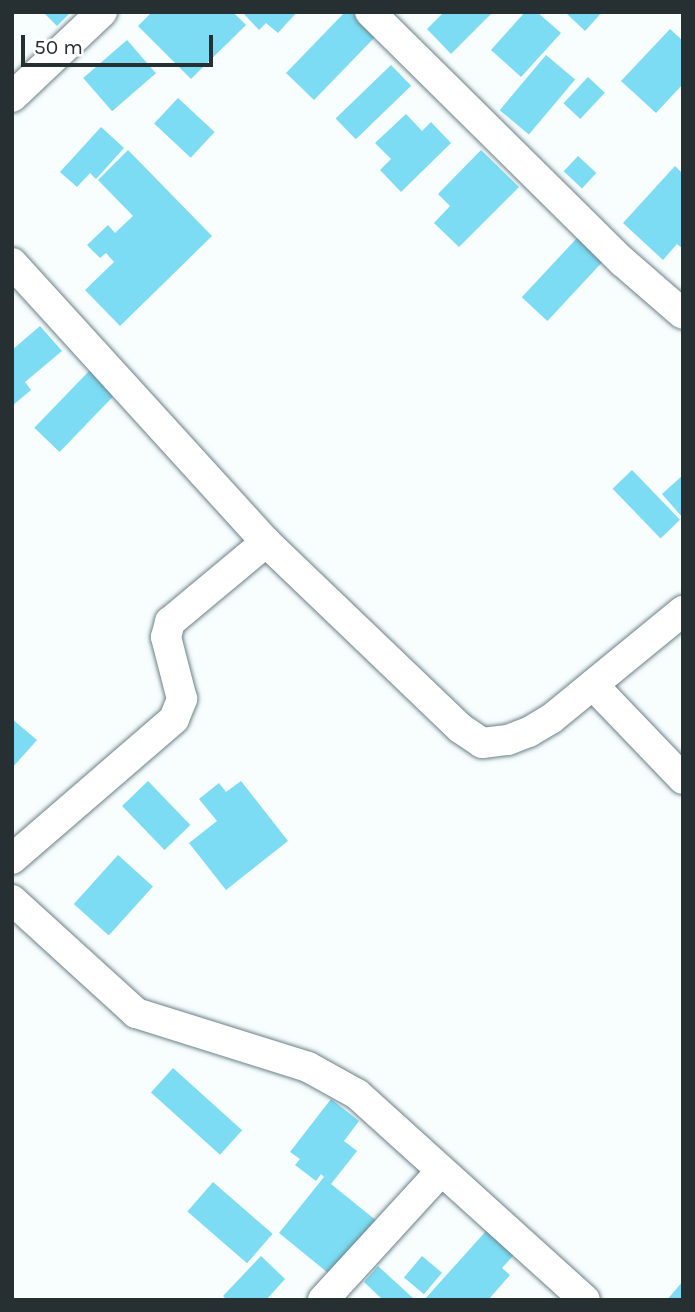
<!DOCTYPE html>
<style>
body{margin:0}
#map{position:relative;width:695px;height:1312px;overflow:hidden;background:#f8fdfe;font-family:Karla,sans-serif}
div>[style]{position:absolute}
.building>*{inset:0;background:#7bdcf3;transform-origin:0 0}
.roads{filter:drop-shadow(0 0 2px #6b8288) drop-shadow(0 0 2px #6b8288)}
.minor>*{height:30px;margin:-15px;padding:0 15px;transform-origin:15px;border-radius:15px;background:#fff}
span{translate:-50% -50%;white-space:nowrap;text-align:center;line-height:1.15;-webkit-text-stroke:5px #fff;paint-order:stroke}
.frame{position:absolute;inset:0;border:14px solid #262f32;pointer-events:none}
.scale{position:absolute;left:21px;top:35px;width:192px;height:32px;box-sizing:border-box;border:4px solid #262f32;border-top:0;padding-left:9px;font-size:21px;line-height:24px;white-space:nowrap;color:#262f32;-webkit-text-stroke:5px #fff;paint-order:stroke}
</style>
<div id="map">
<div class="building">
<i style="clip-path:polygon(43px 12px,71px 12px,57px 26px)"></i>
<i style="clip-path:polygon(152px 12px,233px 12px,246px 25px,191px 79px,138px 26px)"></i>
<i style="clip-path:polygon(242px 12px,297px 12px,278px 33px,266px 23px,259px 30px)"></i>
<i style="clip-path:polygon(345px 12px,353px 12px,377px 35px,314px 100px,286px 73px)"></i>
<i style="clip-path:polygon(444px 12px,493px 12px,451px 54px,427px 29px)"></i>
<i style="clip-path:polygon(525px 12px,537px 12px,561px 33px,521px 77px,491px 50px)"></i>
<i style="clip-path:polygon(565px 12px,602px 12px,585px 31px)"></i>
<i style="clip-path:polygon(670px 29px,683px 41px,683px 84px,656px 113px,621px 81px)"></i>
<i style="left:127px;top:40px;width:44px;height:58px;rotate:49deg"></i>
<i style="left:546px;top:55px;width:38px;height:72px;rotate:40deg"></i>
<i style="left:391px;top:65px;width:29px;height:77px;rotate:46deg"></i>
<i style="left:588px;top:77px;width:23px;height:36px;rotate:43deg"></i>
<i style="left:178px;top:98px;width:50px;height:35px;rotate:43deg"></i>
<i style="clip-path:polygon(406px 114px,422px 131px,431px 122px,451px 143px,401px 192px,380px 170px,391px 159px,375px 143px)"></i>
<i style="clip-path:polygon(101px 127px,124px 148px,96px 179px,90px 173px,77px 187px,60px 172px)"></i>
<i style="clip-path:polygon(128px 150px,212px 236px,120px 326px,85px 290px,114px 262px,106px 253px,100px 258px,87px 245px,108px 225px,115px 233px,133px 216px,98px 180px)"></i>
<i style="clip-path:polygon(481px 150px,519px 187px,459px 247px,434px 223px,450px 206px,438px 194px)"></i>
<i style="left:578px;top:156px;width:25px;height:21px;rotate:43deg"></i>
<i style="clip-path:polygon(675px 166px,683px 174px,683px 249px,677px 244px,663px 260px,623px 223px)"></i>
<i style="left:577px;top:238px;width:35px;height:81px;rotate:43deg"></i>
<i style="clip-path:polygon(40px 326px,62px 351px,25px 382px,31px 390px,12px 406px,12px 350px)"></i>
<i style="left:92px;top:368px;width:35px;height:83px;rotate:44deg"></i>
<i style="left:632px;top:470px;width:69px;height:27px;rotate:46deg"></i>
<i style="clip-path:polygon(683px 475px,683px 518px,662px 494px)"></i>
<i style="clip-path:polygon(12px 719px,37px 740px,12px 768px)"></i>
<i style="left:148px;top:781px;width:61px;height:36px;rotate:46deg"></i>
<i style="clip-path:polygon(241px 781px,288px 841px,226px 890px,189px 843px,217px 821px,199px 799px,219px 783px,226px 792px)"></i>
<i style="left:118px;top:855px;width:47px;height:66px;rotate:42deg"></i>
<i style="left:173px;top:1068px;width:93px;height:33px;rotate:42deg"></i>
<i style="clip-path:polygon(331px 1099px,359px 1121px,344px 1141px,357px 1151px,331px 1184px,378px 1222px,333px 1277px,279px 1233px,324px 1177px,321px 1174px,316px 1181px,295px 1165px,300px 1159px,290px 1152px)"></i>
<i style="left:213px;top:1182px;width:79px;height:39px;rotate:41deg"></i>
<i style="clip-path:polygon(487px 1230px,514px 1255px,502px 1268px,510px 1275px,488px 1300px,424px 1300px)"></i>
<i style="clip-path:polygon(261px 1256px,285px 1279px,266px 1300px,227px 1300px,223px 1296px)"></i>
<i style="left:422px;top:1256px;width:26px;height:28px;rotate:40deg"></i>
<i style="clip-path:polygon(378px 1266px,415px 1300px,383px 1300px,364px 1282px)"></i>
<i style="clip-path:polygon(683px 1281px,683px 1300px,667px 1300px)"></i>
</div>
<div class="roads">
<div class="minor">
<i style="left:370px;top:12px;width:356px;rotate:44.7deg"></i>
<i style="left:623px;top:262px;width:79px;rotate:40.9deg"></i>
<i style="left:12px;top:97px;width:124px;rotate:-43.4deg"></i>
<i style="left:12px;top:263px;width:377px;rotate:47.7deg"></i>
<i style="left:266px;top:542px;width:269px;rotate:43.8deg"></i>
<i style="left:460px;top:728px;width:27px;rotate:34deg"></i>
<i style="left:482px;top:743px;width:26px;rotate:-7deg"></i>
<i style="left:508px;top:740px;width:22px;rotate:-21deg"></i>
<i style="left:529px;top:732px;width:26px;rotate:-31deg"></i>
<i style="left:551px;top:719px;width:171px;rotate:-39.3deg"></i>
<i style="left:593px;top:685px;width:130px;rotate:46.2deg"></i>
<i style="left:12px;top:859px;width:214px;rotate:-40.8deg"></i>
<i style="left:174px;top:719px;width:22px;rotate:-68deg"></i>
<i style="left:182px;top:699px;width:64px;rotate:-104.5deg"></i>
<i style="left:166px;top:637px;width:16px;rotate:-75deg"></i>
<i style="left:170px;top:622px;width:125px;rotate:-39.8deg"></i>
<i style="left:12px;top:900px;width:168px;rotate:42.3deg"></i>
<i style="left:136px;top:1013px;width:180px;rotate:17.4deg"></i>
<i style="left:308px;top:1067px;width:56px;rotate:28.9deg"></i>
<i style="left:357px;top:1094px;width:307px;rotate:42.1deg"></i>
<i style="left:323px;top:1300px;width:175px;rotate:-47.5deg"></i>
</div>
</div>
<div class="frame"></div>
<div class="scale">50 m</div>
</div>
